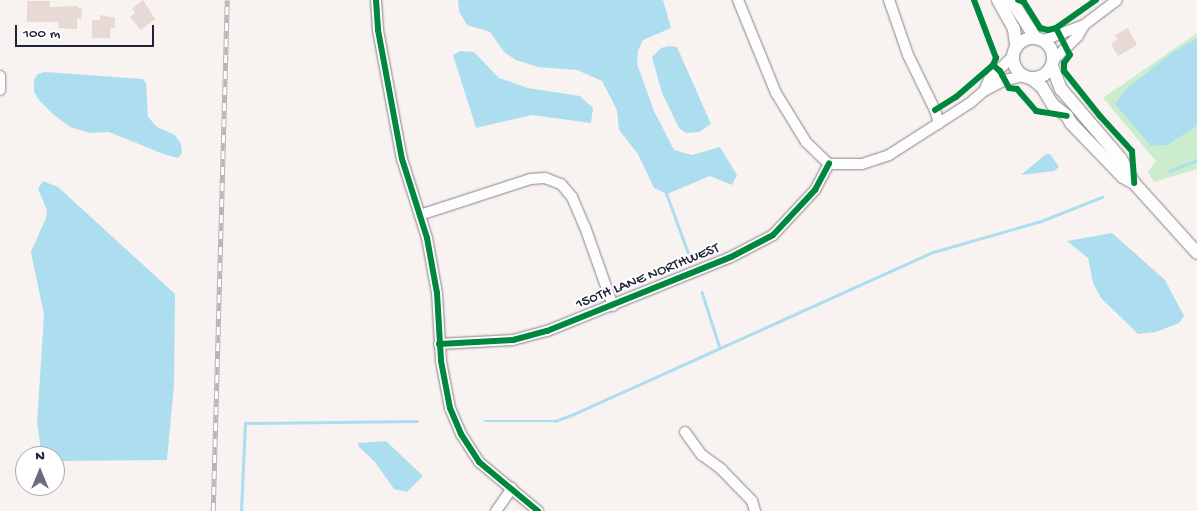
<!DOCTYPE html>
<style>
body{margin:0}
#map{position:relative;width:1197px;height:511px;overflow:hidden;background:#f8f2f0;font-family:"Gochi Hand",sans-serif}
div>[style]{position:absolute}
.green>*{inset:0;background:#cbeccd}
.water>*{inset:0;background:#acdeef}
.stream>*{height:2.5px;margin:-1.25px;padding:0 1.25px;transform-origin:1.25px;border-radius:1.25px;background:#acdeef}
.building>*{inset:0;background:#e7d9d4}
.roads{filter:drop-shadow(0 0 1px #878488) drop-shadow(0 0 1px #878488)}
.minor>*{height:10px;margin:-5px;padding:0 5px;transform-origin:5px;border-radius:5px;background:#fefdfd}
.tertiary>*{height:12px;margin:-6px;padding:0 6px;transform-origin:6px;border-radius:6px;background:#fefdfd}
.tertiary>.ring{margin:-6px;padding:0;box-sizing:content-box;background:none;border:12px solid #fefdfd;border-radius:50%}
.rail>*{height:4.5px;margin-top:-2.25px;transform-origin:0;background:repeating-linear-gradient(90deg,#fff 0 8px,#b6b5b8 0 16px);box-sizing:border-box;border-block:1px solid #b6b5b8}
.cycleway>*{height:6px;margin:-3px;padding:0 3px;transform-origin:3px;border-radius:3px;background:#00873e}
span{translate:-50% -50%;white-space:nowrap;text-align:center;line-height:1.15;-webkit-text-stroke:4px #fff;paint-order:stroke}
.street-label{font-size:15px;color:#22223b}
.north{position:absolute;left:15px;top:446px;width:50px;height:50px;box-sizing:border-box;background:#fff;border:1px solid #a7a7b1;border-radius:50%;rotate:0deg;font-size:14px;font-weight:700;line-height:20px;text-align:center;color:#22223b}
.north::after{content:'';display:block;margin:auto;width:18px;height:22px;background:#6d6b7a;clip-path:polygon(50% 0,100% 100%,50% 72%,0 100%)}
.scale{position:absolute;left:15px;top:25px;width:139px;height:22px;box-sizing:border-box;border:2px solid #22223b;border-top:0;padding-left:6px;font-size:15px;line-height:18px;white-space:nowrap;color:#22223b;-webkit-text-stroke:4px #fff;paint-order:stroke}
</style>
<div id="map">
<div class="green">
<i style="clip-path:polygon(1197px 33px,1197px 169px,1154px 182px,1148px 172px,1156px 161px,1103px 98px)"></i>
</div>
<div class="water">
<i style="clip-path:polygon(458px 0,663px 0,671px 28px,643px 40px,638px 51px,637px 64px,654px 111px,674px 150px,692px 155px,720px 147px,737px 175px,732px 185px,710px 176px,667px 194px,654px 188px,638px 154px,619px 130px,617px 110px,602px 81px,577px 70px,538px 67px,516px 60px,504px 52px,490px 32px,467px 25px,459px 11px)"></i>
<i style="clip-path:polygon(1197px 38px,1197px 126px,1167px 145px,1151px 146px,1115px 104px,1125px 90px,1173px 52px)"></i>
<i style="clip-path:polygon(669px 46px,677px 47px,711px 124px,699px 132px,686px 133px,679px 128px,662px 93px,652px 57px,661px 48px)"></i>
<i style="clip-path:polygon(460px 51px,474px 52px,499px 78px,528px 88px,580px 96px,593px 108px,591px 123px,532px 115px,476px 128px,453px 55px)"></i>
<i style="clip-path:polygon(45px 72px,143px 79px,146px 83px,148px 117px,157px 127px,175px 135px,181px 144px,182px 153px,178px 158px,166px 155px,109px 132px,90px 133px,70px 127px,53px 114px,38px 99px,34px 91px,34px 80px,38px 74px)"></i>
<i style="clip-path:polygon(1046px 154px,1050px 154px,1059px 167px,1054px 171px,1021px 175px)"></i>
<i style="clip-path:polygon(43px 181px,58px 187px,175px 294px,174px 385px,167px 460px,57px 461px,55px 456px,50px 456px,41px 449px,37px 423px,44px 315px,31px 252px,46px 218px,47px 210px,38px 189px)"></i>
<i style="clip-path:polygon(1112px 233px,1165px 280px,1184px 316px,1179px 323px,1156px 332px,1138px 334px,1101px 298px,1093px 283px,1088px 258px,1067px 241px)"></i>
<i style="clip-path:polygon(386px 441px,423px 476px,407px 492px,394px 489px,375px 462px,359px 447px,358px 443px)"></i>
</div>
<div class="stream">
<i style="left:1169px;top:171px;width:30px;rotate:-21deg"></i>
<i style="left:666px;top:192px;width:67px;rotate:69.9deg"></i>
<i style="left:702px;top:292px;width:59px;rotate:72.2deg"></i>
<i style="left:485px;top:421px;width:70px"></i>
<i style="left:555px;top:421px;width:20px;rotate:-20deg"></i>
<i style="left:574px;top:414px;width:394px;rotate:-24.3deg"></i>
<i style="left:933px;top:252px;width:112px;rotate:-16deg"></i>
<i style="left:1041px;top:221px;width:66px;rotate:-21.5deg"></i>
<i style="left:241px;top:511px;width:88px;rotate:-87.4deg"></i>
<i style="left:245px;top:423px;width:172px;rotate:-0.7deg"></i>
</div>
<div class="building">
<i style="clip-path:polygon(143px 0,155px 19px,141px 30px,130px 17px,135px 13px,132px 9px)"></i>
<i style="clip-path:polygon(27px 1px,50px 1px,50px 7px,78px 6px,78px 8px,82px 8px,81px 19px,77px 19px,77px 29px,58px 28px,59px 22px,27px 22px)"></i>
<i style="clip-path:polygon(100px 15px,115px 18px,115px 28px,110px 28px,110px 38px,92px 38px,92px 20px,100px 20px)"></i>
<i style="clip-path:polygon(1128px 28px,1137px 45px,1118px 56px,1111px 44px,1118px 39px,1115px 35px)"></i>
</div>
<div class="roads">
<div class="minor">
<i style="left:376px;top:0;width:30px;rotate:86deg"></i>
<i style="left:378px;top:30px;width:131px;rotate:79.5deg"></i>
<i style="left:402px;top:159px;width:83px;rotate:72.4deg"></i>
<i style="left:427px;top:238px;width:56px;rotate:79.7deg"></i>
<i style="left:437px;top:293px;width:68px;rotate:86.6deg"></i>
<i style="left:441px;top:361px;width:48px;rotate:79.2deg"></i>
<i style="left:450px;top:408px;width:28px;rotate:67deg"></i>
<i style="left:461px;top:434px;width:33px;rotate:57deg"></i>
<i style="left:479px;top:462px;width:77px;rotate:39.7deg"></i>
<i style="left:738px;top:0;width:100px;rotate:67.8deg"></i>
<i style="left:776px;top:93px;width:57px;rotate:58.5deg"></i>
<i style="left:806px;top:142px;width:32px;rotate:44deg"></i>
<i style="left:889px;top:0;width:58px;rotate:70.9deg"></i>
<i style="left:908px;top:55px;width:61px;rotate:63.9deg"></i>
<i style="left:935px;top:110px;width:14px;rotate:73deg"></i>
<i style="left:1084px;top:25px;width:41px;rotate:-37.1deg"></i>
<i style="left:1044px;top:40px;width:43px;rotate:-20.6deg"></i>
<i style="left:1084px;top:25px;width:13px;rotate:119deg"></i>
<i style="left:1078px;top:36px;width:35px;rotate:136deg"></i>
<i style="left:1012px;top:57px;width:33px;rotate:135deg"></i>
<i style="left:989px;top:80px;width:12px;rotate:114deg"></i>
<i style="left:984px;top:91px;width:24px;rotate:-28deg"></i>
<i style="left:1005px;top:80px;width:19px;rotate:-12deg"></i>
<i style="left:0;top:76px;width:14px;rotate:90deg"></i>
<i style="left:829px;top:164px;width:33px"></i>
<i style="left:862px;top:164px;width:28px;rotate:-18deg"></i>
<i style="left:889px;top:155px;width:96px;rotate:-32.7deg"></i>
<i style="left:970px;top:103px;width:18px;rotate:-41deg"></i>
<i style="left:420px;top:215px;width:117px;rotate:-18deg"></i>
<i style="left:531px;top:179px;width:14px;rotate:-4deg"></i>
<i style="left:545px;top:178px;width:17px;rotate:21deg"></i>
<i style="left:561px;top:184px;width:17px;rotate:50deg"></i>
<i style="left:572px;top:197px;width:33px;rotate:67deg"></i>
<i style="left:585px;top:227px;width:84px;rotate:70.5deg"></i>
<i style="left:439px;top:344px;width:74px;rotate:-3.1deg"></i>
<i style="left:513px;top:340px;width:35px;rotate:-15deg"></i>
<i style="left:547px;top:331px;width:198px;rotate:-21.9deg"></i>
<i style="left:731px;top:257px;width:47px;rotate:-27.6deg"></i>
<i style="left:773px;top:235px;width:62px;rotate:-47deg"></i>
<i style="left:815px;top:190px;width:30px;rotate:-62deg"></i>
<i style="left:685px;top:432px;width:29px;rotate:54deg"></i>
<i style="left:702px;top:455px;width:24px;rotate:36deg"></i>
<i style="left:721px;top:469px;width:45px;rotate:45.9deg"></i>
<i style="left:752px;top:501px;width:10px;rotate:73deg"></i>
<i style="left:496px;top:511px;width:28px;rotate:-55deg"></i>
</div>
<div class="tertiary">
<i style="left:998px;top:0;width:33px;rotate:61deg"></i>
<i style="left:1014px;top:29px;width:17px;rotate:83deg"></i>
<i style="left:1011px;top:0;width:44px;rotate:57deg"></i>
<i class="ring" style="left:1013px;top:38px;width:28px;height:28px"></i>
<i style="left:1052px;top:66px;width:25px;rotate:69deg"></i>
<i style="left:1061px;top:89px;width:92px;rotate:49.4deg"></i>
<i style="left:1121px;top:159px;width:27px;rotate:62deg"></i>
<i style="left:1134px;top:183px;width:94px;rotate:48deg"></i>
<i style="left:1031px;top:78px;width:14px;rotate:39deg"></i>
<i style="left:1042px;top:87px;width:21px;rotate:59deg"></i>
<i style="left:1053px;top:105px;width:18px;rotate:38deg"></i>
<i style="left:1067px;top:116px;width:8px;rotate:60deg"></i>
<i style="left:1071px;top:123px;width:75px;rotate:46.1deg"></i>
<i style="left:1123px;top:177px;width:13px;rotate:29deg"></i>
</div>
</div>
<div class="rail">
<i style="left:213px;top:511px;width:511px;rotate:-88.43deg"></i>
</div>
<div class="cycleway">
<i style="left:376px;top:0;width:30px;rotate:86deg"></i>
<i style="left:378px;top:30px;width:131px;rotate:79.5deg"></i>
<i style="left:402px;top:159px;width:83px;rotate:72.4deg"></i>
<i style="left:427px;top:238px;width:56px;rotate:79.7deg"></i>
<i style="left:437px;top:293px;width:68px;rotate:86.6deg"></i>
<i style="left:441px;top:361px;width:48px;rotate:79.2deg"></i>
<i style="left:450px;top:408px;width:28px;rotate:67deg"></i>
<i style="left:461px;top:434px;width:33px;rotate:57deg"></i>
<i style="left:479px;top:462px;width:77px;rotate:39.7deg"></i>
<i style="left:1018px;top:0;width:6px;rotate:18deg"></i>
<i style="left:1024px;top:2px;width:31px;rotate:58deg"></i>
<i style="left:1040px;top:28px;width:8px;rotate:14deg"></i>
<i style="left:1048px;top:30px;width:8px;rotate:-14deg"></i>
<i style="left:1056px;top:28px;width:49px;rotate:-35deg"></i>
<i style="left:1056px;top:28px;width:30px;rotate:63deg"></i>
<i style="left:1070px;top:55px;width:10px;rotate:127deg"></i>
<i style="left:1064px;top:63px;width:8px;rotate:90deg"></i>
<i style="left:1064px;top:71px;width:58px;rotate:51.3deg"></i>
<i style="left:1100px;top:116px;width:47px;rotate:47.6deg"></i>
<i style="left:1132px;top:151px;width:32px;rotate:86deg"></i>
<i style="left:993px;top:65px;width:9px;rotate:41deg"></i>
<i style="left:1000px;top:71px;width:19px;rotate:62deg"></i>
<i style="left:1009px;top:88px;width:8px;rotate:7deg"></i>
<i style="left:1017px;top:89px;width:29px;rotate:49deg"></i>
<i style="left:1036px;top:111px;width:31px;rotate:9deg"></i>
<i style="left:935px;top:110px;width:25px;rotate:-32deg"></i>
<i style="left:956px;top:97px;width:49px;rotate:-40.9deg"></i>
<i style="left:993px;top:65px;width:8px;rotate:-67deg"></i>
<i style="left:996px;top:58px;width:62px;rotate:-110.8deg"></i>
<i style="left:439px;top:344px;width:74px;rotate:-3.1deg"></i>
<i style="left:513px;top:340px;width:35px;rotate:-15deg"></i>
<i style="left:547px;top:331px;width:198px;rotate:-21.9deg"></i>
<i style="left:731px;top:257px;width:47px;rotate:-27.6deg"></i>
<i style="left:773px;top:235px;width:62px;rotate:-47deg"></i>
<i style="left:815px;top:190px;width:30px;rotate:-62deg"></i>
</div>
<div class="street-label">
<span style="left:648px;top:277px;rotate:-22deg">150TH LANE NORTHWEST</span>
</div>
<div class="north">N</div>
<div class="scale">100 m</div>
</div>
